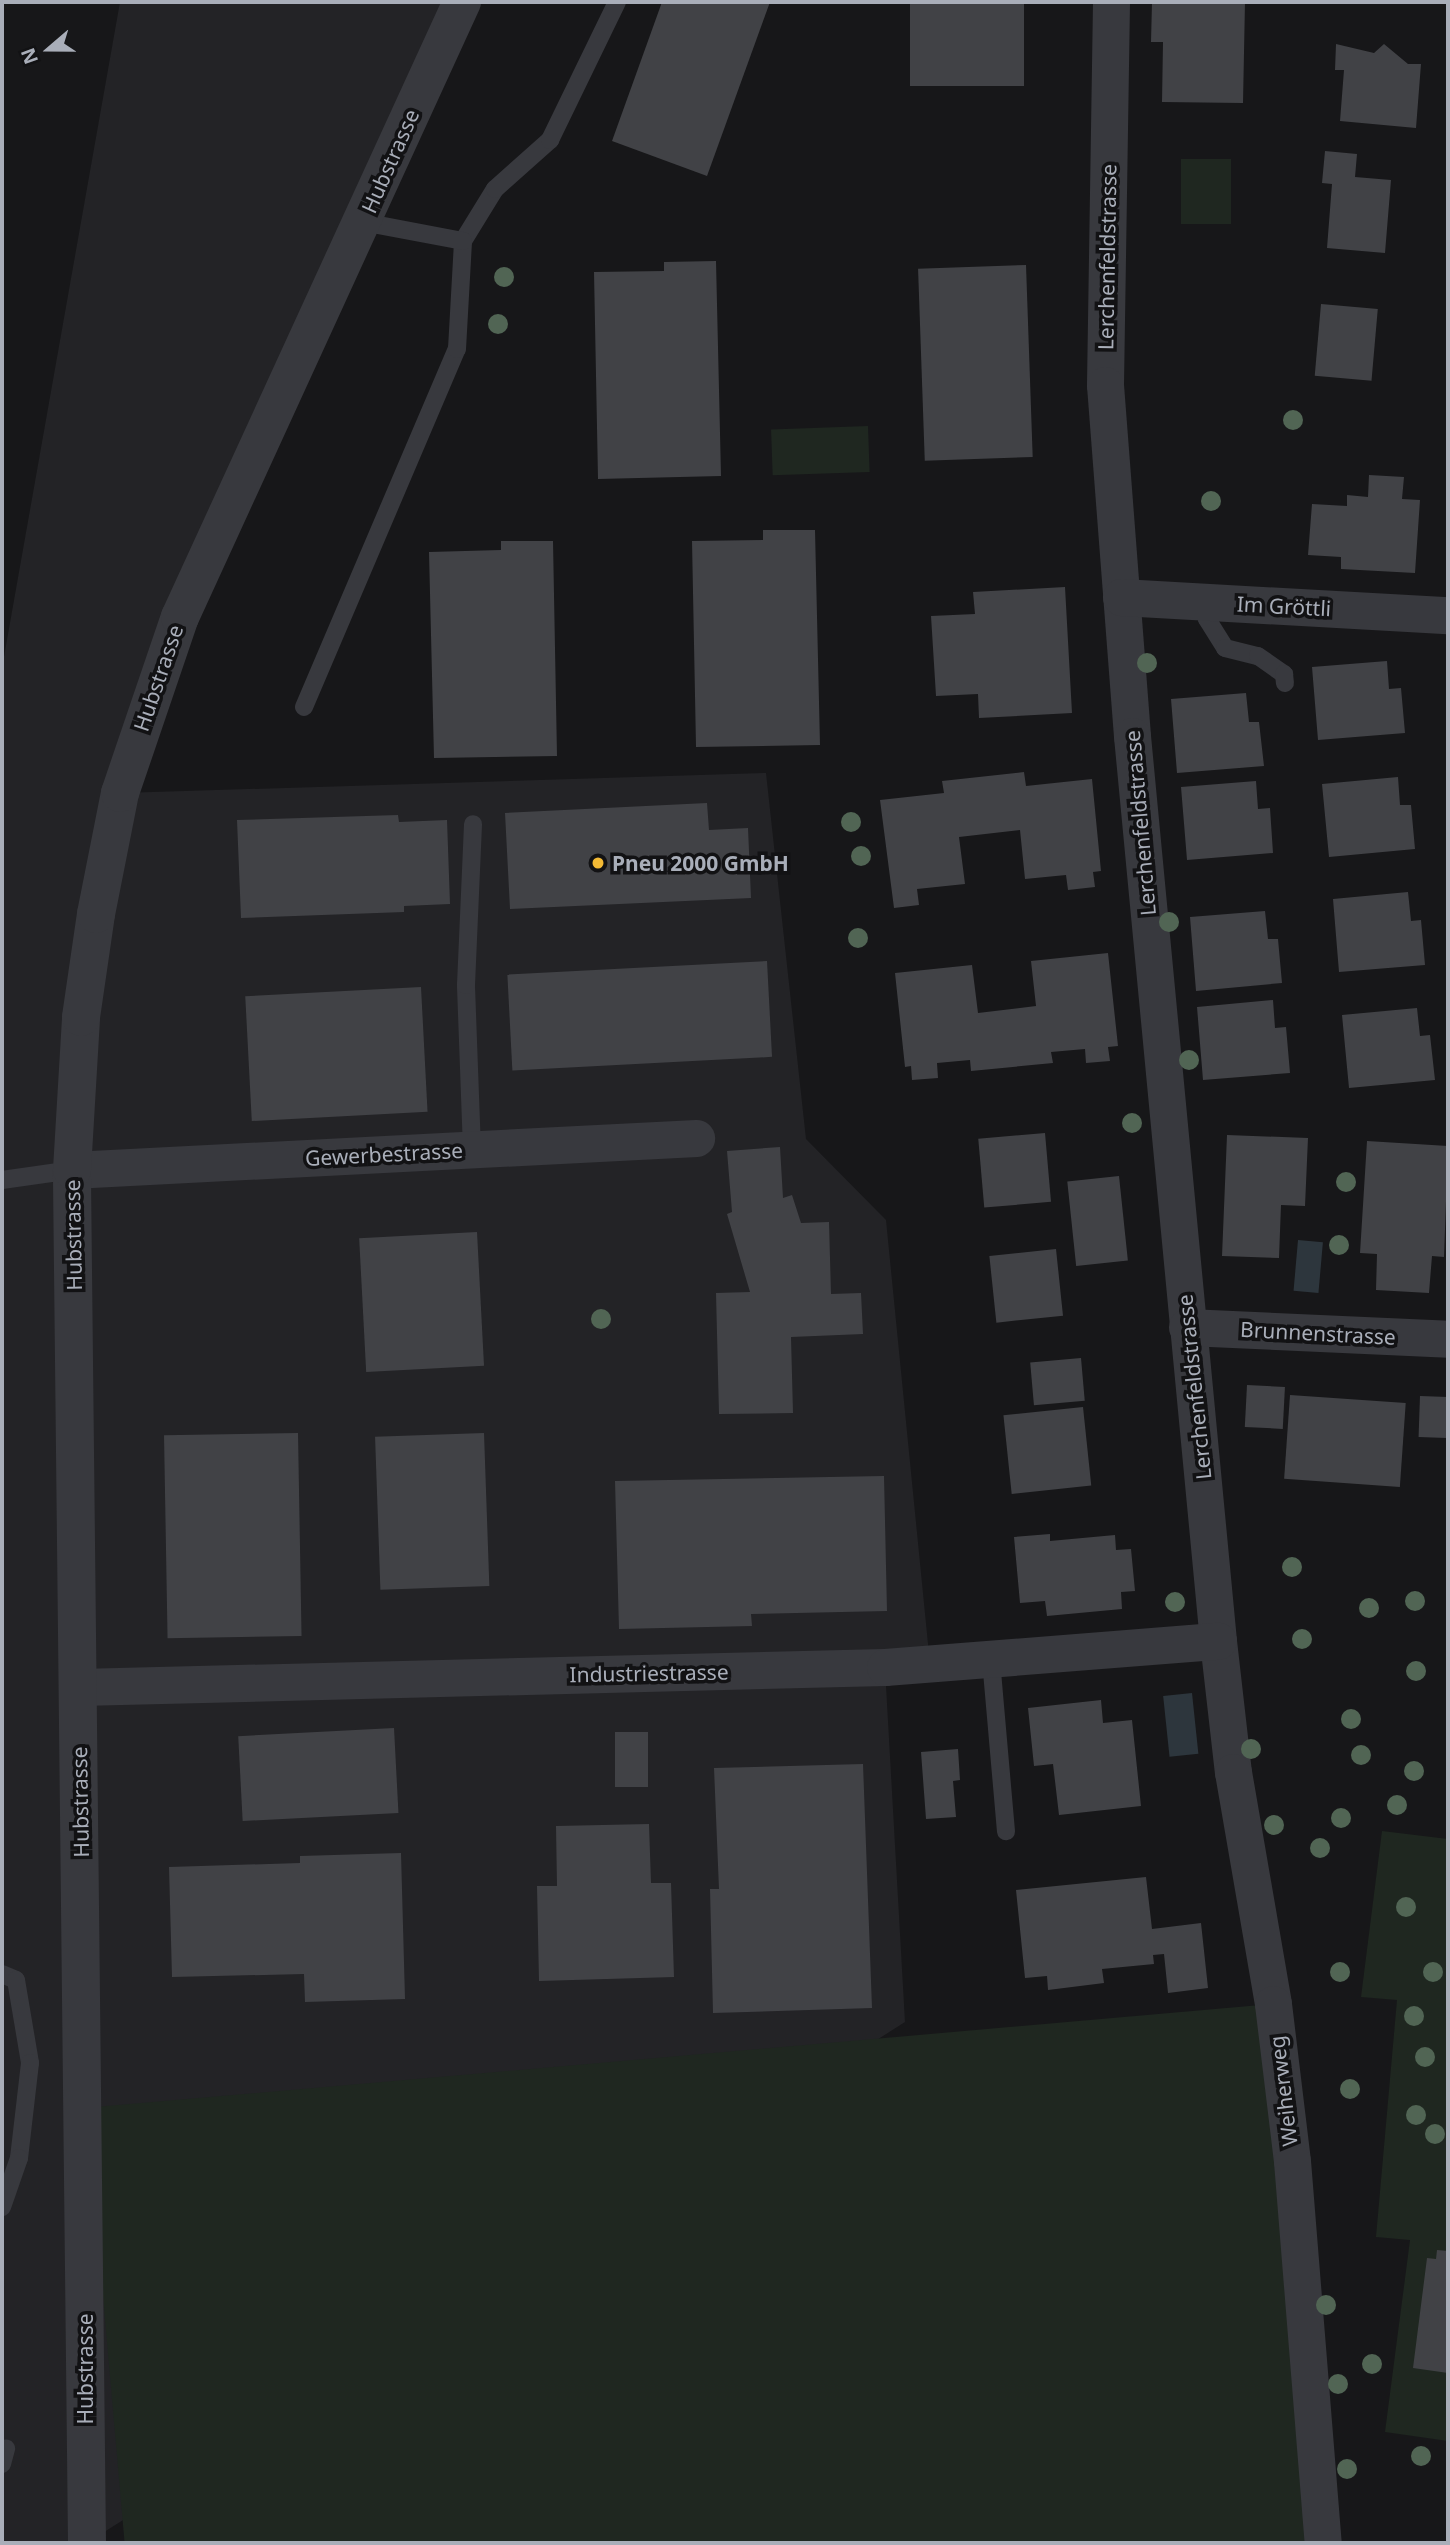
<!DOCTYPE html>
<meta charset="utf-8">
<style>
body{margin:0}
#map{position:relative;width:1450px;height:2545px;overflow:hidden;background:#171719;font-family:"Noto Sans",sans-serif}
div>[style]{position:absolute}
.built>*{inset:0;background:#232326}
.green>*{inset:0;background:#1f2720;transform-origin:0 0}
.water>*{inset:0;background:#2d363d;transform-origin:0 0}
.building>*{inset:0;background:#414246;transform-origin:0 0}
.service>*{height:18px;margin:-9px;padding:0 9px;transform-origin:9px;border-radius:9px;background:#38393e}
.minor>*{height:37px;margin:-18.5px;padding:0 18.5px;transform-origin:18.5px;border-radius:18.5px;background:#38393e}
.tertiary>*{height:38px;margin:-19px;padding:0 19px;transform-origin:19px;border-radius:19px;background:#38393e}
.trees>*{width:20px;height:20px;margin:-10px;border-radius:50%;background:#516554}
.dots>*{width:19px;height:19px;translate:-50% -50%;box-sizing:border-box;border:4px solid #121214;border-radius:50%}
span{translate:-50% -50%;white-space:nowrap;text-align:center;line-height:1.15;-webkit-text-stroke:7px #121214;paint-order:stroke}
.street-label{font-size:21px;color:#a9aeb9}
.poi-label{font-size:21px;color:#a9aeb9;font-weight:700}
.left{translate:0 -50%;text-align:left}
.frame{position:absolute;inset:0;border:4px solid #a9aeb9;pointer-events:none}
.north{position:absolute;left:14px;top:14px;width:70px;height:70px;-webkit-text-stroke:5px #121214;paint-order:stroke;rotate:250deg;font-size:19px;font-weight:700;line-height:28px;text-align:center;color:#a9aeb9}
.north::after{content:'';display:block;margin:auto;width:24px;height:32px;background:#a9aeb9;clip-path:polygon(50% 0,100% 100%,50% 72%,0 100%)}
</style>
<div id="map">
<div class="built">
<i style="clip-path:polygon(120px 2px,462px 2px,121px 793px,766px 773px,806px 1139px,886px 1220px,930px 1664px,885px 1668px,905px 2022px,87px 2543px,2px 2543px,2px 668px)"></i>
</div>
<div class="green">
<i style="left:1181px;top:159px;width:50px;height:65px"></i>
<i style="left:868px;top:426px;width:46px;height:97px;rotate:88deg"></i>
<i style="clip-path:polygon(1382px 1831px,1448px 1839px,1448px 2441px,1385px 2432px,1410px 2240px,1376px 2237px,1397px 2000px,1361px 1997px)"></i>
<i style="left:1273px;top:2004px;width:541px;height:1191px;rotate:85deg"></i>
</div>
<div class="water">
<i style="left:1298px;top:1240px;width:25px;height:51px;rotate:5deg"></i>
<i style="left:1192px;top:1693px;width:61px;height:29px;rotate:84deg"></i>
</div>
<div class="building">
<i style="clip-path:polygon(662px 2px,770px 2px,707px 176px,612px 141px)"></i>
<i style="left:910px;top:2px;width:114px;height:84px"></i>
<i style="clip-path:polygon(1152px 2px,1245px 2px,1243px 103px,1162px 102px,1163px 42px,1151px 42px)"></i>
<i style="clip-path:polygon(1336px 44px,1374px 53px,1384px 44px,1408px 64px,1421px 64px,1416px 128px,1340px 121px,1344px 70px,1335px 70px)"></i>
<i style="clip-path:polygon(1325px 151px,1357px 154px,1355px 177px,1391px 180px,1385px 253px,1327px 248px,1332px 184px,1322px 183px)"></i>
<i style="clip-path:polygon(716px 261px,721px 476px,598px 479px,594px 272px,664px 271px,664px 262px)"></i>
<i style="left:1026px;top:265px;width:192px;height:108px;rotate:88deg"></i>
<i style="left:1321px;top:304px;width:57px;height:72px;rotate:5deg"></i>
<i style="clip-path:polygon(1369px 475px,1404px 477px,1402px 499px,1420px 500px,1415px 573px,1341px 569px,1341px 557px,1308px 555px,1312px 504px,1347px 506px,1347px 495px,1368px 497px)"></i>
<i style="clip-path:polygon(763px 530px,815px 530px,820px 745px,696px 747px,692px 541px,763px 540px)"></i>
<i style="clip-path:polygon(501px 541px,553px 541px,557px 756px,434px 758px,429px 552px,501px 550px)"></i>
<i style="clip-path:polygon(1065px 587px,1072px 713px,979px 718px,978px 694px,936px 696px,931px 616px,975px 614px,973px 592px)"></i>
<i style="clip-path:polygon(1387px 661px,1389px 689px,1401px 688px,1405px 733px,1318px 740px,1312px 667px)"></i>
<i style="clip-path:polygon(1246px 693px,1249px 722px,1259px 722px,1264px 766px,1177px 773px,1171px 699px)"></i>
<i style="clip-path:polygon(1024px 772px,1026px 786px,1092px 779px,1101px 871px,1093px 872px,1095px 887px,1068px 890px,1066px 875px,1025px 879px,1020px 830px,959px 837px,965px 884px,917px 889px,919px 905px,894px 908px,880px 800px,944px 793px,942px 781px)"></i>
<i style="clip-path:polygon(1398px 777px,1400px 805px,1411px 805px,1415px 849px,1329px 857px,1322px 784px)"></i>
<i style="clip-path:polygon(1256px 781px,1258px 809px,1270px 808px,1273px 853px,1187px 860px,1181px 787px)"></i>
<i style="clip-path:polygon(707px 803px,709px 830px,748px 828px,751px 898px,510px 909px,505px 813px)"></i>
<i style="clip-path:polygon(398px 815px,399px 822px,447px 820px,450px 904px,404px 906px,404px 912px,241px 918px,237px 820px)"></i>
<i style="clip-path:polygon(1408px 892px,1411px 921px,1421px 920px,1425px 965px,1339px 972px,1333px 899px)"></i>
<i style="clip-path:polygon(1265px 911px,1268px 939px,1278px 939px,1282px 983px,1196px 991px,1190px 917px)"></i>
<i style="clip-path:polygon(1108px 953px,1118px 1046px,1108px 1047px,1110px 1061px,1086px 1063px,1085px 1049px,1051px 1052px,1053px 1063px,971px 1071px,970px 1060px,937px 1063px,938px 1078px,912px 1080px,911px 1066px,905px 1067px,895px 973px,972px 965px,978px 1013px,1036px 1006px,1031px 961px)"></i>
<i style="left:767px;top:961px;width:96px;height:260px;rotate:87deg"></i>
<i style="left:421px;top:987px;width:125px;height:176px;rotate:87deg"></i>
<i style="clip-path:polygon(1273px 1000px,1275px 1028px,1286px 1027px,1290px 1073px,1203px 1080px,1197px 1007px)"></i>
<i style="clip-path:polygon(1417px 1008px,1420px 1036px,1430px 1035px,1435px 1080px,1349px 1088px,1342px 1015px)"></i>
<i style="left:1045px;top:1133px;width:69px;height:67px;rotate:85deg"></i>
<i style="clip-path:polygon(1227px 1135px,1308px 1138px,1305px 1206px,1281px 1205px,1279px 1258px,1222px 1256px)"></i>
<i style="clip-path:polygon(1367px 1141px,1448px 1146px,1444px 1257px,1432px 1256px,1429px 1293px,1376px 1290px,1377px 1254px,1360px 1253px)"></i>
<i style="clip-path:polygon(780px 1147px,783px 1198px,792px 1195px,801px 1223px,829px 1222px,831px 1294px,861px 1293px,863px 1334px,791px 1337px,793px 1413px,719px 1414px,716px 1293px,750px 1292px,727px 1214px,732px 1212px,727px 1151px)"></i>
<i style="left:1119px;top:1176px;width:85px;height:52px;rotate:84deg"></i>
<i style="left:477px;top:1232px;width:134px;height:118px;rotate:87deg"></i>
<i style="left:1056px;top:1249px;width:67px;height:67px;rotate:84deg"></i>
<i style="left:1081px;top:1358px;width:43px;height:51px;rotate:85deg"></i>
<i style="left:1247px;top:1385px;width:38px;height:42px;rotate:3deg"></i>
<i style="left:1290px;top:1395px;width:116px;height:84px;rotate:4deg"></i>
<i style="left:1420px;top:1396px;width:28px;height:41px;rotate:2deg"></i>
<i style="left:1083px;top:1407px;width:79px;height:80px;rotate:84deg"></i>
<i style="left:298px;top:1433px;width:203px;height:134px;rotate:89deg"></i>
<i style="left:484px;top:1433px;width:153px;height:109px;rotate:88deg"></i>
<i style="clip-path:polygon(884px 1476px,887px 1611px,751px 1614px,752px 1626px,619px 1629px,615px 1481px)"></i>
<i style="clip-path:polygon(1050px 1534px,1050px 1541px,1115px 1535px,1116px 1550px,1131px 1549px,1135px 1591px,1121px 1592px,1122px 1609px,1047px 1616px,1045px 1601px,1020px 1603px,1014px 1537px)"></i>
<i style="clip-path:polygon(1101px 1700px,1103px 1723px,1132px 1720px,1141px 1806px,1059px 1815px,1053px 1764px,1034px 1766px,1028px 1708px)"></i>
<i style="left:394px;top:1728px;width:85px;height:156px;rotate:87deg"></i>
<i style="left:615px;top:1732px;width:33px;height:55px"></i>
<i style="clip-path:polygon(958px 1749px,960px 1780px,953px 1781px,956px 1817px,926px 1819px,921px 1752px)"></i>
<i style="clip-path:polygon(863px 1764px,872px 2008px,713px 2013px,710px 1889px,719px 1889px,714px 1768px)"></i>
<i style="clip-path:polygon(649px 1824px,651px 1883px,671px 1883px,674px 1977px,539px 1981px,537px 1886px,557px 1886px,556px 1826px)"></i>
<i style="clip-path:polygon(401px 1853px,405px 1999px,305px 2002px,304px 1974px,172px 1977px,169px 1867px,300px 1863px,300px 1856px)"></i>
<i style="clip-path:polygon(1146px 1877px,1152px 1929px,1201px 1923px,1208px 1988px,1168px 1993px,1164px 1954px,1153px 1955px,1154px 1964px,1102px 1969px,1104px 1983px,1048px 1990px,1047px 1976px,1025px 1978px,1016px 1890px)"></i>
<i style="clip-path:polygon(1437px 2250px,1448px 2251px,1448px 2373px,1413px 2368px,1427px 2258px,1436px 2259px)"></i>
</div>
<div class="service">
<i style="left:463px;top:241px;width:61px;rotate:-58.4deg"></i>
<i style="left:495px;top:189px;width:74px;rotate:-41.7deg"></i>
<i style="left:550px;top:140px;width:153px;rotate:-64.1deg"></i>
<i style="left:1208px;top:601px;width:18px;rotate:93deg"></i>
<i style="left:1207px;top:619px;width:34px;rotate:58deg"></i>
<i style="left:1225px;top:648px;width:34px;rotate:14deg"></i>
<i style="left:1258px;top:656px;width:32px;rotate:35deg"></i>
<i style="left:1284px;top:674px;width:9px;rotate:84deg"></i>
<i style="left:304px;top:707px;width:389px;rotate:-66.9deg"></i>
<i style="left:457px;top:349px;width:108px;rotate:-86.8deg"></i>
<i style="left:463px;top:241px;width:103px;rotate:-169.3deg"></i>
<i style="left:472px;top:1150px;width:165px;rotate:-92.1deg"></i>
<i style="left:466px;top:985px;width:161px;rotate:-87.5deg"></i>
<i style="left:2px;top:1180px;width:71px;rotate:-8.1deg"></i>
<i style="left:991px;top:1660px;width:172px;rotate:85deg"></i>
<i style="left:2px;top:1974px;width:15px;rotate:23deg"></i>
<i style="left:16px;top:1980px;width:84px;rotate:80.4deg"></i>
<i style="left:30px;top:2063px;width:96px;rotate:96.6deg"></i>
<i style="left:19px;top:2158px;width:52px;rotate:109.1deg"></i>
<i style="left:2px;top:2464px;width:16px;rotate:-75deg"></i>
</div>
<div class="minor">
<i style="left:1111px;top:2px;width:383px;rotate:90.9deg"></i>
<i style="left:1105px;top:385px;width:352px;rotate:85.6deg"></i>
<i style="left:1132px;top:736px;width:909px;rotate:84.57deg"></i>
<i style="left:1218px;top:1641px;width:132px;rotate:83.5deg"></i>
<i style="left:1233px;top:1772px;width:235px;rotate:80.2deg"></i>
<i style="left:1273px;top:2004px;width:158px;rotate:83.1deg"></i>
<i style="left:1292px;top:2161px;width:383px;rotate:85.4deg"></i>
<i style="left:1121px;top:597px;width:327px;rotate:3.2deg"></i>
<i style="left:72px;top:1170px;width:625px;rotate:-2.94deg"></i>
<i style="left:1187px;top:1327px;width:261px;rotate:2.6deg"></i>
<i style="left:79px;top:1687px;width:806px;rotate:-1.42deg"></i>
<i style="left:885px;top:1667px;width:334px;rotate:-4.5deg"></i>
</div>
<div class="tertiary">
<i style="left:87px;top:2543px;width:1373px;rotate:-90.63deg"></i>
<i style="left:72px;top:1170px;width:153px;rotate:-86.6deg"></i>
<i style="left:81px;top:1017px;width:104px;rotate:-81.7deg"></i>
<i style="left:96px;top:914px;width:123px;rotate:-78.8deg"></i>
<i style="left:120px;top:793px;width:186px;rotate:-71.2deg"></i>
<i style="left:180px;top:617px;width:677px;rotate:-65.37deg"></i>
</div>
<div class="trees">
<i style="left:504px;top:277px"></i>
<i style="left:498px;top:324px"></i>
<i style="left:1293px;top:420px"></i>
<i style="left:1211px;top:501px"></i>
<i style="left:1147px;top:663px"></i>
<i style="left:851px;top:822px"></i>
<i style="left:861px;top:856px"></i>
<i style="left:1169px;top:922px"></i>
<i style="left:858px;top:938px"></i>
<i style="left:1189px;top:1060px"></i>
<i style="left:1132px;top:1123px"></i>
<i style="left:1346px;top:1182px"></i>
<i style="left:1339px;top:1245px"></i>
<i style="left:601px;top:1319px"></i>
<i style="left:1292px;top:1567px"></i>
<i style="left:1415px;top:1601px"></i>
<i style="left:1175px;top:1602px"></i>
<i style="left:1369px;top:1608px"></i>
<i style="left:1302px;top:1639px"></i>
<i style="left:1416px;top:1671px"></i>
<i style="left:1351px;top:1719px"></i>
<i style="left:1251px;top:1749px"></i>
<i style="left:1361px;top:1755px"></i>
<i style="left:1414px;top:1771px"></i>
<i style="left:1397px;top:1805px"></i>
<i style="left:1341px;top:1818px"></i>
<i style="left:1274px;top:1825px"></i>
<i style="left:1320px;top:1848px"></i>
<i style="left:1406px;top:1907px"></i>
<i style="left:1340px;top:1972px"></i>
<i style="left:1433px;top:1972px"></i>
<i style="left:1414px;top:2016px"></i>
<i style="left:1425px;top:2057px"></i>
<i style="left:1350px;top:2089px"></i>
<i style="left:1416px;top:2115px"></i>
<i style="left:1435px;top:2134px"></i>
<i style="left:1326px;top:2305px"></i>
<i style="left:1372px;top:2364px"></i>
<i style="left:1338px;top:2384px"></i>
<i style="left:1421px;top:2456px"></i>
<i style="left:1347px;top:2469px"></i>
</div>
<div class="dots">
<i style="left:598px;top:863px;background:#f3ba35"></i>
</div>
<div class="street-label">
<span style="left:390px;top:161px;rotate:-66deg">Hubstrasse</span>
<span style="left:1107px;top:257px;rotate:-89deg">Lerchenfeldstrasse</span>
<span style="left:1284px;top:606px;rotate:3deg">Im Gröttli</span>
<span style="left:158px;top:678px;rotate:-71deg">Hubstrasse</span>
<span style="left:1140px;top:823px;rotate:-95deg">Lerchenfeldstrasse</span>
<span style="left:384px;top:1154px;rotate:-3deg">Gewerbestrasse</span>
<span style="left:73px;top:1235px;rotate:-91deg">Hubstrasse</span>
<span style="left:1318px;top:1333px;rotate:3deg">Brunnenstrasse</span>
<span style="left:1194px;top:1387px;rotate:-96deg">Lerchenfeldstrasse</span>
<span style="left:649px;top:1673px;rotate:-1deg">Industriestrasse</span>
<span style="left:80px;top:1802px;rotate:-91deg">Hubstrasse</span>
<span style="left:1283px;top:2091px;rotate:-97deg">Weiherweg</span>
<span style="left:85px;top:2369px;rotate:-90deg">Hubstrasse</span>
</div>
<div class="poi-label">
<span class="left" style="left:612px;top:863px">Pneu 2000 GmbH</span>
</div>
<div class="frame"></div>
<div class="north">N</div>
</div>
